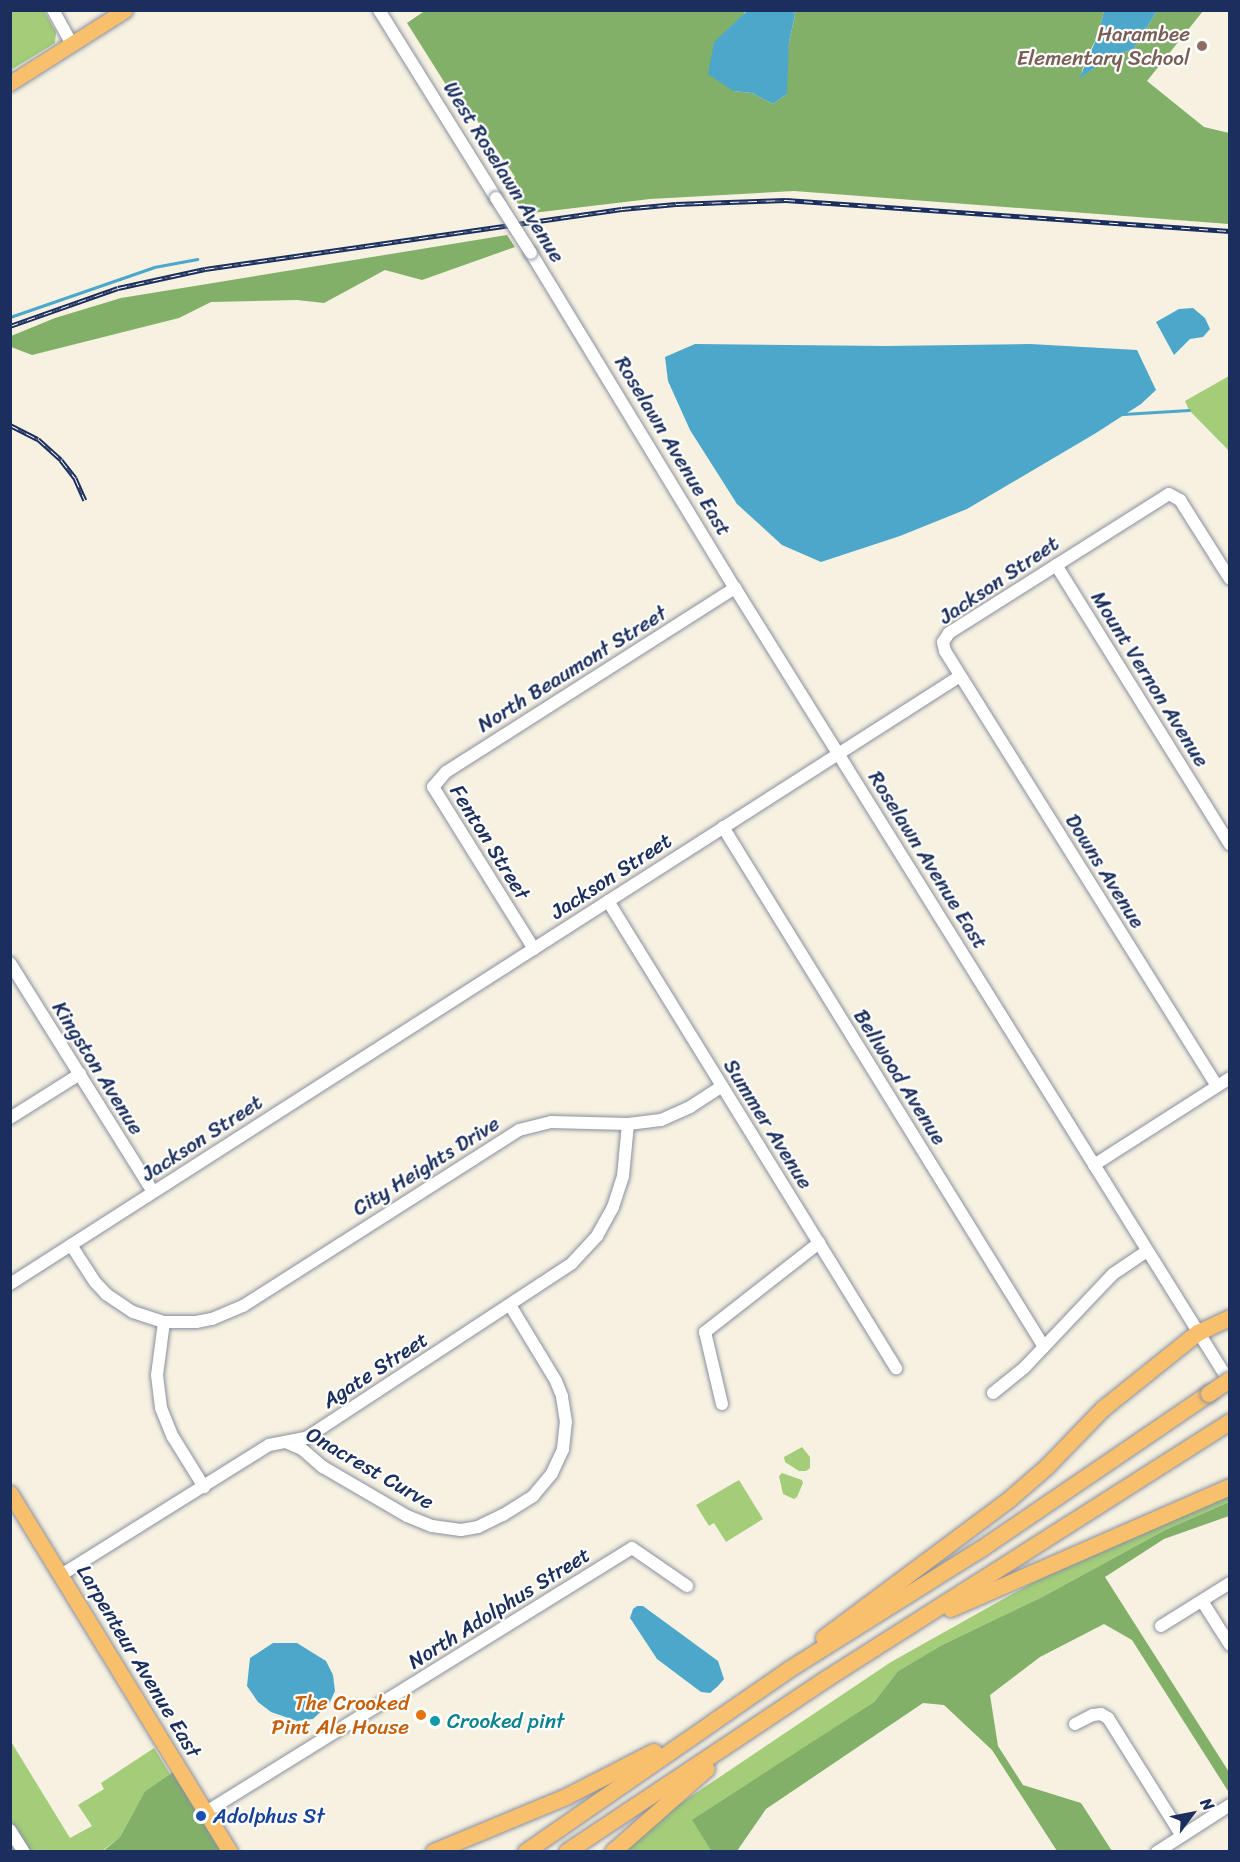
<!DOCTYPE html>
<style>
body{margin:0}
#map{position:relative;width:1240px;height:1862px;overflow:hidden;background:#f7f1e1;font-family:Sriracha,sans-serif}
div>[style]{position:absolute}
.green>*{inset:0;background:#a3cd79}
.forest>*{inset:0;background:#82b069}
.water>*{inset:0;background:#4ca7ca}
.stream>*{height:3px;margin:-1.5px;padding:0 1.5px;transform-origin:1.5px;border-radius:1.5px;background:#4ca7ca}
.roads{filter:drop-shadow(0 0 2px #8990a0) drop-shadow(0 0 2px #8990a0)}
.minor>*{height:12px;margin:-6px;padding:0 6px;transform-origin:6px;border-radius:6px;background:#fff}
.major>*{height:15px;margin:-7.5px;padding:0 7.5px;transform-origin:7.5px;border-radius:7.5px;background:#f8bf6c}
.highway>*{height:16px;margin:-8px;padding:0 8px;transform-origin:8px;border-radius:8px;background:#f8bf6c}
.rail>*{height:5px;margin-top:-2.5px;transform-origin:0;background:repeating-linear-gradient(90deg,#fff 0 9px,#1b2f5e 0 18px);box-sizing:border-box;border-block:2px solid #1b2f5e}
.bridges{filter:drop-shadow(0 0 2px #8990a0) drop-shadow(0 0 2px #8990a0)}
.minor-bridge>*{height:12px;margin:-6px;padding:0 6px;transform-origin:6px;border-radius:6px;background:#fff}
.highway-bridge>*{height:16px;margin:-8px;padding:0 8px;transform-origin:8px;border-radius:8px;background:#f8bf6c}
.dots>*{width:16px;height:16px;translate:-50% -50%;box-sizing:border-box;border:3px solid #fff;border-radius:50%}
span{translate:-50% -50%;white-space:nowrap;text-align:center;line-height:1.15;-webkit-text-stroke:4.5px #fff;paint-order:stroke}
.education-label{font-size:21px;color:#785e54}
.right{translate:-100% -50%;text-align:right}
.street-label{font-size:21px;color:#1b2f5e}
.food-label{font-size:21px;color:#c56008}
.culture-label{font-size:21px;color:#0d838f}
.left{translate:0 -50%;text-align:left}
.transit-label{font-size:21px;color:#164399}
.frame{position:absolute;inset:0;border:12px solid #1b2f5e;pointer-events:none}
.north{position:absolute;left:1162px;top:1784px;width:60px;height:60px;-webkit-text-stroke:4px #fff;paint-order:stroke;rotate:58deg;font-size:16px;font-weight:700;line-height:24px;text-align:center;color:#1b2f5e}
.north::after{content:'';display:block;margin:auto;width:21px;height:27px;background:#1b2f5e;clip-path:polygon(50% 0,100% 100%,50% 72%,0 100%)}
</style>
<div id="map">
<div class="green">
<i style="clip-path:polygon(11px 10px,44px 11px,56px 32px,55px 43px,11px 70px)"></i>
<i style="clip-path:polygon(1229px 376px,1229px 451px,1189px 410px,1185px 401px)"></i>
<i style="clip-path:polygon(802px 1447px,810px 1457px,810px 1468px,806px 1471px,799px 1471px,785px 1462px,784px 1457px)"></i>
<i style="clip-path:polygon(782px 1473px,802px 1480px,803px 1483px,797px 1497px,794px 1499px,783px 1494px,779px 1476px)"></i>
<i style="clip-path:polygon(739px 1480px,763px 1519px,726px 1542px,714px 1523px,709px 1526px,696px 1505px)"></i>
<i style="clip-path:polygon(1229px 1492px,1229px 1502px,1165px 1530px,1044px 1596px,942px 1645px,898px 1671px,874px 1702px,693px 1821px,711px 1851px,619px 1852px,666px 1813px,891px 1662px,1032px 1583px)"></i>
<i style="clip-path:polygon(10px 1740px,70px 1838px,92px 1826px,78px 1805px,104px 1789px,101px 1783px,154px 1748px,170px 1774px,145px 1791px,120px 1837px,102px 1851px,11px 1851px)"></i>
</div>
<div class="forest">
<i style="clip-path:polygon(426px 10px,747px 11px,744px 13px,733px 91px,752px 93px,773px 104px,787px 94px,786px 72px,789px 42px,795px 15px,793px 11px,1104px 11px,1098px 35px,1085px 61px,1080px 78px,1106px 60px,1134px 48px,1157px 11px,1203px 11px,1147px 81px,1204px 127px,1229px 133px,1229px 224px,794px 191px,650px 199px,524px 214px,509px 189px,515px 177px,456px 89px,448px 88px,407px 23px)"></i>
<i style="clip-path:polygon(507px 235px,515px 247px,422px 280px,385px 270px,324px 303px,297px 300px,211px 302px,179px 318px,32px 355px,11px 347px,11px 336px,55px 318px,121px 298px)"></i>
<i style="clip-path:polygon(1229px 1502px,1229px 1516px,1164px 1539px,1105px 1577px,1229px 1772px,1228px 1791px,1132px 1640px,1104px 1624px,1040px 1657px,990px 1695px,998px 1746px,1023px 1785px,1081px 1803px,1112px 1851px,1057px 1851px,992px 1750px,944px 1705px,923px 1703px,766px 1809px,737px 1851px,711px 1851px,692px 1820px,874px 1702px,898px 1671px,942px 1645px,1044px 1596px,1165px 1530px)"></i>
<i style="clip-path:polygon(179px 1768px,230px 1852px,102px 1852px,120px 1837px,145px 1791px)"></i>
</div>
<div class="water">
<i style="clip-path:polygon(747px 11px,793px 11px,795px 15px,789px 42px,787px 94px,773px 104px,752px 93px,733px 91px,708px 74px,714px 42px)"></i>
<i style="clip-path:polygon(1104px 11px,1157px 11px,1134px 48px,1106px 60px,1079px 79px,1098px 35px)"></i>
<i style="clip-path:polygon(1193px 308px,1205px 318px,1210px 329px,1203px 337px,1190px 339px,1174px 355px,1156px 322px,1179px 309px)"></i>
<i style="clip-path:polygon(695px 344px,885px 346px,1030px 344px,1137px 350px,1156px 390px,1141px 404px,1096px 433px,967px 509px,900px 536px,821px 562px,782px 545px,737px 504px,690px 430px,668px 381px,665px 357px)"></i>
<i style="clip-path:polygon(637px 1606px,643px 1606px,718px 1661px,724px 1679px,718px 1686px,710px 1693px,701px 1692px,657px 1659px,630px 1618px,633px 1609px)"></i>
<i style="clip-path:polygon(273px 1643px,297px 1643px,326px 1661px,333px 1675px,335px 1691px,329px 1704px,313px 1719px,297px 1721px,271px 1712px,258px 1702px,247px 1686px,250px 1658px)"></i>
</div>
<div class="stream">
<i style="left:10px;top:317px;width:152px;rotate:-19.1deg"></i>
<i style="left:154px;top:267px;width:44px;rotate:-10.5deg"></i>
<i style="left:1123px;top:414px;width:66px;rotate:-3.5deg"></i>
</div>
<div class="roads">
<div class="minor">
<i style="left:53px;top:10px;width:39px;rotate:61deg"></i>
<i style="left:379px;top:10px;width:221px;rotate:58.1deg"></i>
<i style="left:531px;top:253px;width:392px;rotate:58.7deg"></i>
<i style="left:735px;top:588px;width:937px;rotate:58.09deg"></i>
<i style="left:1056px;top:565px;width:329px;rotate:58.1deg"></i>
<i style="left:723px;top:827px;width:611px;rotate:58.31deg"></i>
<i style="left:608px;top:901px;width:549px;rotate:58.34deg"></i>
<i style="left:534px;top:949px;width:191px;rotate:-121.9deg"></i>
<i style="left:433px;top:787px;width:20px;rotate:-49deg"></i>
<i style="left:446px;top:772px;width:343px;rotate:-32.5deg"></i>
<i style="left:10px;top:963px;width:270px;rotate:58deg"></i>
<i style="left:1217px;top:1086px;width:513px;rotate:-122.02deg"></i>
<i style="left:945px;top:651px;width:9px;rotate:-103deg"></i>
<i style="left:943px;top:642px;width:11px;rotate:-56deg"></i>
<i style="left:949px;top:633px;width:260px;rotate:-32.3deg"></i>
<i style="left:1169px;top:494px;width:13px;rotate:29deg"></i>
<i style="left:1180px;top:500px;width:93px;rotate:57.7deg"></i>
<i style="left:10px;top:1118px;width:83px;rotate:-32.2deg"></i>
<i style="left:1094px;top:1165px;width:161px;rotate:-32.6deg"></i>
<i style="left:71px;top:1245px;width:44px;rotate:57deg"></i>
<i style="left:95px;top:1282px;width:16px;rotate:47deg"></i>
<i style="left:106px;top:1294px;width:32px;rotate:34deg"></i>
<i style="left:133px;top:1312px;width:33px;rotate:18deg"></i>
<i style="left:164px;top:1322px;width:32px"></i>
<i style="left:196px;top:1322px;width:16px;rotate:-11deg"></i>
<i style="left:212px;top:1319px;width:34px;rotate:-23deg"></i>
<i style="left:243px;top:1306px;width:327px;rotate:-32.5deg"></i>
<i style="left:519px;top:1130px;width:33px;rotate:-14deg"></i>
<i style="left:551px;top:1122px;width:77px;rotate:1.5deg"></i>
<i style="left:628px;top:1124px;width:33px;rotate:-7deg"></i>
<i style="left:661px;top:1120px;width:32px;rotate:-24deg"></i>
<i style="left:690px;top:1107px;width:38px;rotate:-33deg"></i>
<i style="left:10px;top:1284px;width:1128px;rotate:-32.62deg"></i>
<i style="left:164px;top:1322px;width:53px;rotate:97.5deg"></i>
<i style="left:157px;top:1375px;width:33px;rotate:83deg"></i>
<i style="left:161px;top:1408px;width:31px;rotate:68deg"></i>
<i style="left:173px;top:1437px;width:59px;rotate:58.2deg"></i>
<i style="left:993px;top:1393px;width:40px;rotate:-39deg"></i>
<i style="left:1024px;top:1368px;width:129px;rotate:-46.6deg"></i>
<i style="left:1113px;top:1274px;width:41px;rotate:-34.1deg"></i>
<i style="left:722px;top:1404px;width:74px;rotate:-103.3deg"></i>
<i style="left:705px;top:1332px;width:145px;rotate:-38deg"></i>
<i style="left:288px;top:1443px;width:15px;rotate:23deg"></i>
<i style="left:302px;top:1449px;width:28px;rotate:41deg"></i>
<i style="left:323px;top:1467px;width:97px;rotate:30.3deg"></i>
<i style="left:407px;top:1516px;width:27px;rotate:22deg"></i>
<i style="left:432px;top:1526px;width:29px;rotate:8deg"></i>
<i style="left:461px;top:1530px;width:17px;rotate:-10deg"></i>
<i style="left:478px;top:1527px;width:28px;rotate:-26deg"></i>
<i style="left:503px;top:1515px;width:36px;rotate:-32deg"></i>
<i style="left:533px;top:1496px;width:30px;rotate:-50deg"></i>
<i style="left:552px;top:1473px;width:26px;rotate:-65deg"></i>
<i style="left:563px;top:1449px;width:27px;rotate:-84deg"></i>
<i style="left:566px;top:1422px;width:26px;rotate:-99deg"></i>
<i style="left:562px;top:1396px;width:16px;rotate:-112deg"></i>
<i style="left:556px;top:1381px;width:89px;rotate:-121.2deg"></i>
<i style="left:61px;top:1575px;width:245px;rotate:-32deg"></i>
<i style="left:269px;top:1445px;width:38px;rotate:-11deg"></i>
<i style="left:306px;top:1438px;width:318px;rotate:-33.3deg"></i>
<i style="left:572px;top:1263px;width:37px;rotate:-47deg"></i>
<i style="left:597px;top:1236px;width:33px;rotate:-61deg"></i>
<i style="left:613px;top:1207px;width:33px;rotate:-72deg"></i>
<i style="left:623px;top:1176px;width:52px;rotate:-84.5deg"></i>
<i style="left:1202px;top:1601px;width:52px;rotate:57.5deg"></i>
<i style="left:1161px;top:1626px;width:81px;rotate:-31.9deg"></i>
<i style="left:1075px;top:1724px;width:20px;rotate:-27deg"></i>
<i style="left:1093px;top:1715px;width:8px;rotate:-7deg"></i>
<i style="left:1101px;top:1714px;width:8px;rotate:30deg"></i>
<i style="left:1108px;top:1718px;width:139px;rotate:57.9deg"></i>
<i style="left:206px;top:1812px;width:501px;rotate:-31.79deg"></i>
<i style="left:632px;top:1548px;width:67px;rotate:34.6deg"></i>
<i style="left:10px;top:1830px;width:26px;rotate:58deg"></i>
<i style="left:1157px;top:1852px;width:87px;rotate:-32.8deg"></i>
</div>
<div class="major">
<i style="left:10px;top:83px;width:136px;rotate:-32.4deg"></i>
<i style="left:10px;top:1493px;width:421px;rotate:58.5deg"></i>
</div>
<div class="highway">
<i style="left:951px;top:1609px;width:305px;rotate:-23.6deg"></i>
<i style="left:824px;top:1638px;width:231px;rotate:-36.7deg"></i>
<i style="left:1009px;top:1500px;width:50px;rotate:-41deg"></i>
<i style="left:1047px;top:1467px;width:81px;rotate:-46deg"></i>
<i style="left:1103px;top:1409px;width:122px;rotate:-38.7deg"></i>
<i style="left:1198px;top:1333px;width:35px;rotate:-25deg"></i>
<i style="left:434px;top:1852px;width:143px;rotate:-22.6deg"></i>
<i style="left:566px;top:1797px;width:99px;rotate:-27.1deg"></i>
<i style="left:526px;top:1852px;width:318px;rotate:-34.7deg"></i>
<i style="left:787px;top:1671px;width:228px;rotate:-32.1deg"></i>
<i style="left:980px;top:1550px;width:277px;rotate:-34.3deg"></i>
<i style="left:567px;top:1852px;width:314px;rotate:-33.7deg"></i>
<i style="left:828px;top:1678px;width:477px;rotate:-32.5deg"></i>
<i style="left:613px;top:1852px;width:125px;rotate:-41.4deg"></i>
</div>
</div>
<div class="rail">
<i style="left:10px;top:326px;width:114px;rotate:-19.4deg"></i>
<i style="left:118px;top:288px;width:89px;rotate:-12.3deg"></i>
<i style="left:205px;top:269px;width:421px;rotate:-8.2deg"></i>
<i style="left:622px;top:209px;width:54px;rotate:-5.3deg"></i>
<i style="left:676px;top:204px;width:110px;rotate:-2.1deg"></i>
<i style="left:786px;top:200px;width:445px;rotate:4deg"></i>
<i style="left:10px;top:425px;width:31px;rotate:27deg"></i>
<i style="left:38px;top:439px;width:31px;rotate:42deg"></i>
<i style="left:61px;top:460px;width:23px;rotate:52deg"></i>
<i style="left:75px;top:478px;width:24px;rotate:66deg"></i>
</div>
<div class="bridges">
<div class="minor-bridge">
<i style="left:496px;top:198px;width:65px;rotate:57.5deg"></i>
</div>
<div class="highway-bridge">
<i style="left:1209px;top:1394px;width:25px;rotate:-34deg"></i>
</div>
</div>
<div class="dots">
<i style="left:1202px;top:46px;background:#8d6e63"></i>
<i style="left:421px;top:1715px;background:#e8710a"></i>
<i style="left:435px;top:1721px;background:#0f9aa8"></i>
<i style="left:201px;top:1816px;background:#1a4fb4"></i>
</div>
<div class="education-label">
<span class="right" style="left:1190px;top:46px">Harambee<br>Elementary School</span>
</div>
<div class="street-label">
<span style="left:504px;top:172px;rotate:58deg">West Roselawn Avenue</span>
<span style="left:673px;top:446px;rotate:59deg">Roselawn Avenue East</span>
<span style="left:999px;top:580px;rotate:-34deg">Jackson Street</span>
<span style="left:572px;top:669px;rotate:-32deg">North Beaumont Street</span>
<span style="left:1150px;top:679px;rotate:58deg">Mount Vernon Avenue</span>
<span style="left:490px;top:842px;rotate:58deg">Fenton Street</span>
<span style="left:928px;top:860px;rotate:58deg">Roselawn Avenue East</span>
<span style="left:1105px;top:871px;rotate:58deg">Downs Avenue</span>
<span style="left:611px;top:876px;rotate:-33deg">Jackson Street</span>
<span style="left:98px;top:1068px;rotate:58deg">Kingston Avenue</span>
<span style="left:900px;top:1077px;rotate:58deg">Bellwood Avenue</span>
<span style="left:768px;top:1124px;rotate:58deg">Summer Avenue</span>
<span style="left:202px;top:1138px;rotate:-33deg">Jackson Street</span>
<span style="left:426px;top:1166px;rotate:-32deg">City Heights Drive</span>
<span style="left:375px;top:1370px;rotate:-33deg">Agate Street</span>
<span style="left:370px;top:1468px;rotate:30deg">Onacrest Curve</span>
<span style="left:499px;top:1608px;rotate:-32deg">North Adolphus Street</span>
<span style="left:139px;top:1661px;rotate:59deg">Larpenteur Avenue East</span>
</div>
<div class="food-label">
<span class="right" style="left:409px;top:1715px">The Crooked<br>Pint Ale House</span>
</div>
<div class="culture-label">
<span class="left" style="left:447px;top:1721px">Crooked pint</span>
</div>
<div class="transit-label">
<span class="left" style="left:213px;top:1816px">Adolphus St</span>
</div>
<div class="frame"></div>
<div class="north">N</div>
</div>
